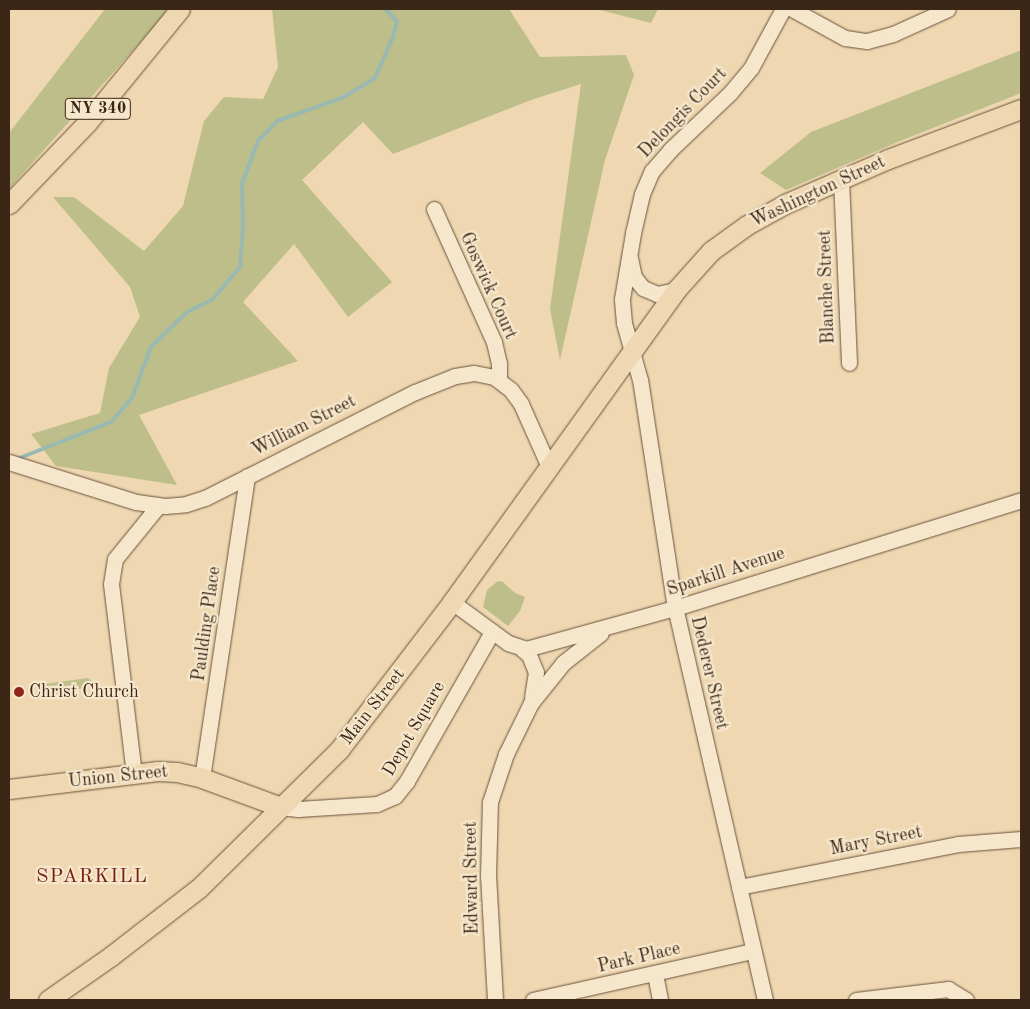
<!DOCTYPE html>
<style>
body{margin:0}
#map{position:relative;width:1030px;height:1009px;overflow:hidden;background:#efd8b1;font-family:"Old Standard TT",serif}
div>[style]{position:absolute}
.green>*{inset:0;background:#bdbe89}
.stream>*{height:4px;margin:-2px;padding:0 2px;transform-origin:2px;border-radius:2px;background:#9ab9b0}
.roads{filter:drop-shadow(0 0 1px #69523c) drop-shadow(0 0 1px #69523c)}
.minor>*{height:15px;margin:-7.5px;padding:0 7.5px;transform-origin:7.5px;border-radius:7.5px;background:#f5e6cc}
.major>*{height:19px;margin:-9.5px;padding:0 9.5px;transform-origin:9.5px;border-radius:9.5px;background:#efd8b1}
.dots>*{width:14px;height:14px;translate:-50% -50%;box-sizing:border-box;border:2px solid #f5e6cc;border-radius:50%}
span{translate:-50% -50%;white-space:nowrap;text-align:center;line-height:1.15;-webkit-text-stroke:4.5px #f5e6cc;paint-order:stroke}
.shield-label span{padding:1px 4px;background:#f5e6cc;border:1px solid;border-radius:4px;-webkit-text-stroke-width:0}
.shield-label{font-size:16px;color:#3c2615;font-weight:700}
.street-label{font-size:18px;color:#3c2615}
.poi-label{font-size:18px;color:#3c2615}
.left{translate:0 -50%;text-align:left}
.quarter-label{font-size:20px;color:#7a1f14;letter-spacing:1px}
.frame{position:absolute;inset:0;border:10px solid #3c2615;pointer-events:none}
</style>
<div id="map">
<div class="green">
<i style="clip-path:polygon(105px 9px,170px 9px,9px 189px,9px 133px)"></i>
<i style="clip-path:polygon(272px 9px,509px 9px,540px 57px,626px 55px,634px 75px,605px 160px,560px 360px,550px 309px,581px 84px,531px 100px,393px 154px,363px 122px,302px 180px,392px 282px,348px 317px,294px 244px,243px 302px,298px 361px,139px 415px,177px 485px,56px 466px,31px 434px,100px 413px,109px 368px,140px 317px,130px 287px,53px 197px,74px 197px,144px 251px,183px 206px,204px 121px,224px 97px,263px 99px,278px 67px)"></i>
<i style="clip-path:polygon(596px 9px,658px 9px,651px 23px)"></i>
<i style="clip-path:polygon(1021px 50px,1021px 93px,900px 141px,786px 190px,760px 173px,811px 132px)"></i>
<i style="clip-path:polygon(498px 581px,503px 582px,515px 593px,525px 597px,520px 611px,508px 626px,483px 607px,487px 590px)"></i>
<i style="clip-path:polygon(88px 678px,92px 681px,87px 687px,48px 697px,45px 697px,40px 692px,44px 684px)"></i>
</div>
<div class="stream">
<i style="left:17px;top:459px;width:101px;rotate:-21.5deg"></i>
<i style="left:111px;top:422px;width:32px;rotate:-49deg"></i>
<i style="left:132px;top:398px;width:54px;rotate:-69.6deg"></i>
<i style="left:151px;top:347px;width:50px;rotate:-44.2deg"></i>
<i style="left:187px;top:312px;width:28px;rotate:-26deg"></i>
<i style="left:212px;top:300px;width:43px;rotate:-49.7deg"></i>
<i style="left:240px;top:267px;width:40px;rotate:-85.7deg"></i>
<i style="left:243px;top:227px;width:43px;rotate:-91.3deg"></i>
<i style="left:242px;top:184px;width:46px;rotate:-69.6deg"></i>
<i style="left:258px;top:141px;width:28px;rotate:-46deg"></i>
<i style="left:277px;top:121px;width:69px;rotate:-19.5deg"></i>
<i style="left:342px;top:98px;width:39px;rotate:-31deg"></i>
<i style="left:375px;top:78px;width:45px;rotate:-66.3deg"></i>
<i style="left:393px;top:37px;width:16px;rotate:-76deg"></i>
<i style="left:397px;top:21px;width:17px;rotate:-135deg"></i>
</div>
<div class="roads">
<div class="minor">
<i style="left:792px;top:9px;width:60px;rotate:28.7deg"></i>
<i style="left:845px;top:38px;width:22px;rotate:8deg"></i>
<i style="left:867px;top:41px;width:27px;rotate:-15deg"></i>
<i style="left:893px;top:34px;width:60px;rotate:-24.4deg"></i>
<i style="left:841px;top:179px;width:184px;rotate:87.5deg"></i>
<i style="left:434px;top:209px;width:146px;rotate:65.7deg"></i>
<i style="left:494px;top:342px;width:22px;rotate:77deg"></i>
<i style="left:499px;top:363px;width:17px;rotate:90deg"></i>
<i style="left:630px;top:258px;width:19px;rotate:78deg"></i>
<i style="left:634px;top:277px;width:14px;rotate:51deg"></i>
<i style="left:643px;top:288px;width:15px;rotate:23deg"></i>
<i style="left:657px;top:294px;width:19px;rotate:-12deg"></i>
<i style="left:9px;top:462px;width:133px;rotate:17.5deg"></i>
<i style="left:136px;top:502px;width:29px;rotate:8deg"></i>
<i style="left:165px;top:506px;width:21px;rotate:-5deg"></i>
<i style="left:186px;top:504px;width:20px;rotate:-18deg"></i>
<i style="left:205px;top:498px;width:235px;rotate:-26.8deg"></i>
<i style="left:415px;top:392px;width:43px;rotate:-21.8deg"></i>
<i style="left:455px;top:376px;width:19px;rotate:-9deg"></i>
<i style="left:474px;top:373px;width:20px;rotate:11deg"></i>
<i style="left:494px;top:377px;width:21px;rotate:37deg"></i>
<i style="left:511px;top:390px;width:17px;rotate:54deg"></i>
<i style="left:521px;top:404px;width:69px;rotate:66deg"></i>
<i style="left:452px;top:602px;width:69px;rotate:36.2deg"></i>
<i style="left:508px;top:643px;width:19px;rotate:18deg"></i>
<i style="left:526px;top:649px;width:155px;rotate:-15.4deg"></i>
<i style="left:675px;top:608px;width:362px;rotate:-17.3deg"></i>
<i style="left:522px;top:649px;width:9px;rotate:41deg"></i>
<i style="left:529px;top:655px;width:18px;rotate:68deg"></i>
<i style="left:536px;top:672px;width:25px;rotate:99deg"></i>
<i style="left:134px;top:774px;width:191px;rotate:-96.9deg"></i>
<i style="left:111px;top:584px;width:25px;rotate:-81deg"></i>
<i style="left:115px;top:559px;width:68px;rotate:-50.9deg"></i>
<i style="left:202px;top:778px;width:305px;rotate:-81.5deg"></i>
<i style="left:281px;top:807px;width:17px;rotate:7deg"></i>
<i style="left:298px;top:809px;width:79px;rotate:-3.6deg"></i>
<i style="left:377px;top:804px;width:20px;rotate:-24deg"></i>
<i style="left:395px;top:796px;width:19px;rotate:-51deg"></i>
<i style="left:407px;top:781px;width:172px;rotate:-60.3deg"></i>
<i style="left:739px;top:887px;width:223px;rotate:-11.1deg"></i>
<i style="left:958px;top:844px;width:63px;rotate:-4.5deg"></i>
<i style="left:655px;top:974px;width:26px;rotate:79deg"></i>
<i style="left:495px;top:1000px;width:124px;rotate:-93.2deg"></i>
<i style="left:488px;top:876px;width:74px;rotate:-88.5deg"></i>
<i style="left:490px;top:802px;width:51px;rotate:-71.6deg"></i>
<i style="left:506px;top:754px;width:57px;rotate:-63.9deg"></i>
<i style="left:531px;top:703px;width:51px;rotate:-51.3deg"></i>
<i style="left:563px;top:663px;width:48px;rotate:-38.3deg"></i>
<i style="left:533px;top:1000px;width:224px;rotate:-12.6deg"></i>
<i style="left:765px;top:1000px;width:402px;rotate:-102.9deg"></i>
<i style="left:675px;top:608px;width:231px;rotate:-98.7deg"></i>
<i style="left:640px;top:380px;width:59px;rotate:-105.7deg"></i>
<i style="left:624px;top:323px;width:24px;rotate:-95deg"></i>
<i style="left:622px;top:299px;width:67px;rotate:-80.5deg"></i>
<i style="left:633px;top:233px;width:40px;rotate:-77deg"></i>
<i style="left:642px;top:194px;width:25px;rotate:-67deg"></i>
<i style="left:652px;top:171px;width:28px;rotate:-49deg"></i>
<i style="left:670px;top:150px;width:83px;rotate:-43.5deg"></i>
<i style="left:730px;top:93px;width:33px;rotate:-50deg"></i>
<i style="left:751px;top:68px;width:67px;rotate:-61.5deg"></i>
<i style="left:856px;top:1000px;width:93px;rotate:-6.8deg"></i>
<i style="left:948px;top:989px;width:21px;rotate:31deg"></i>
</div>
<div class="major">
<i style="left:9px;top:204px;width:112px;rotate:-46.1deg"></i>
<i style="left:87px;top:123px;width:147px;rotate:-50.8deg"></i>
<i style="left:9px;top:789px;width:150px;rotate:-6.9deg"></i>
<i style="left:158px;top:771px;width:19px;rotate:3deg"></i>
<i style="left:177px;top:772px;width:26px;rotate:13deg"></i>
<i style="left:202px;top:778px;width:84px;rotate:20.2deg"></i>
<i style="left:48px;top:1000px;width:77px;rotate:-34.9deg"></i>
<i style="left:111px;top:956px;width:111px;rotate:-37.7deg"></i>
<i style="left:199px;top:888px;width:197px;rotate:-44.6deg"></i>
<i style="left:339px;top:750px;width:186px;rotate:-52.6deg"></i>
<i style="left:452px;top:602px;width:384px;rotate:-54.3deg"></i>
<i style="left:676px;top:290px;width:52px;rotate:-48.1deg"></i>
<i style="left:711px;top:251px;width:44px;rotate:-35.8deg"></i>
<i style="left:747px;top:225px;width:43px;rotate:-28.9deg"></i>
<i style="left:785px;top:204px;width:112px;rotate:-23.6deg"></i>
<i style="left:888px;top:159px;width:142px;rotate:-20.6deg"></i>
</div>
</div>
<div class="dots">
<i style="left:19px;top:692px;background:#8f2418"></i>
</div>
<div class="shield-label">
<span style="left:98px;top:109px">NY 340</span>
</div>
<div class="street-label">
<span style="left:683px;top:113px;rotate:-46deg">Delongis Court</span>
<span style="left:818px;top:192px;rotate:-25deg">Washington Street</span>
<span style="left:488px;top:286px;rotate:66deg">Goswick Court</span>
<span style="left:827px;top:287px;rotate:-92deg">Blanche Street</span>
<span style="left:304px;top:426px;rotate:-27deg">William Street</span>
<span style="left:726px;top:572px;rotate:-18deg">Sparkill Avenue</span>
<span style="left:207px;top:624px;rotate:-82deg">Paulding Place</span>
<span style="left:709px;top:673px;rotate:77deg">Dederer Street</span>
<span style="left:373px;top:707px;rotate:-52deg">Main Street</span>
<span style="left:414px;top:729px;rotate:-60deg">Depot Square</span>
<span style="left:118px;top:777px;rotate:-6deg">Union Street</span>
<span style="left:876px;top:841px;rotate:-11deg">Mary Street</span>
<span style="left:472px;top:878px;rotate:-91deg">Edward Street</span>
<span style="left:639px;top:958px;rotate:-13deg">Park Place</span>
</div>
<div class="poi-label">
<span class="left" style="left:29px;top:692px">Christ Church</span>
</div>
<div class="quarter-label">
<span style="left:92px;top:877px">SPARKILL</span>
</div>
<div class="frame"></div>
</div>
